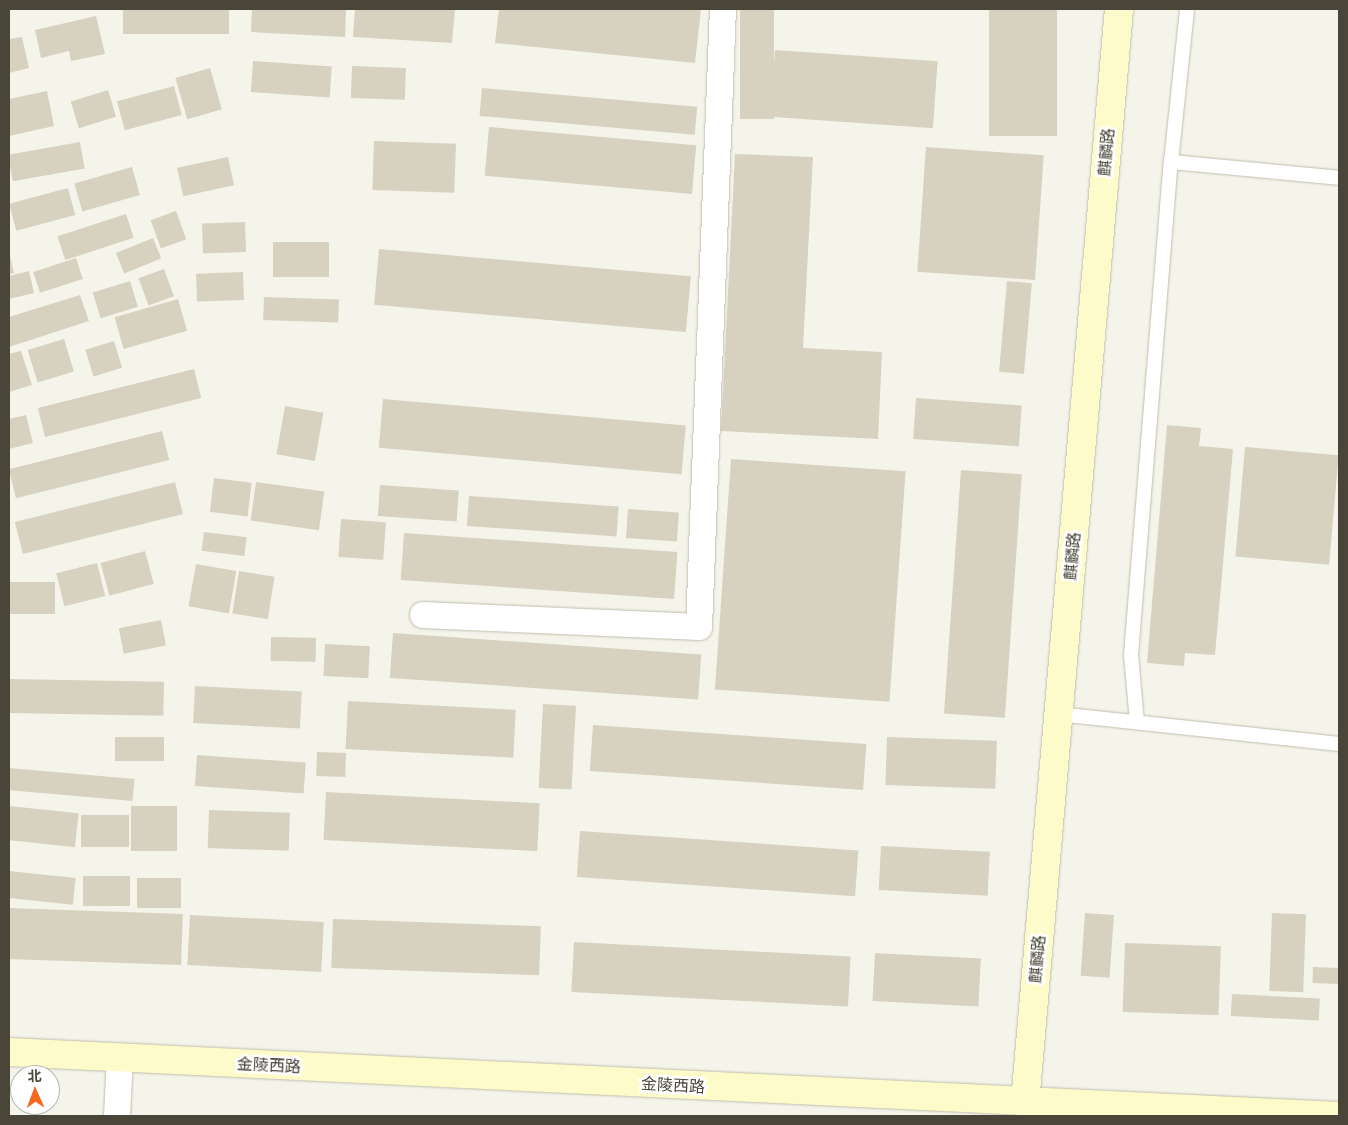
<!DOCTYPE html>
<meta charset="utf-8">
<style>
body{margin:0}
#map{position:relative;width:1348px;height:1125px;overflow:hidden;background:#f5f4ea;font-family:"Archivo Narrow","Noto Sans SC",sans-serif}
div>[style]{position:absolute}
.building>*{inset:0;background:#d7d2bf;transform-origin:0 0}
.roads{filter:drop-shadow(0 0 1px #c0bdac) drop-shadow(0 0 1px #c0bdac)}
.lane>*{height:14px;margin:-7px;padding:0 7px;transform-origin:7px;border-radius:7px;background:#fff}
.street>*{height:26px;margin:-13px;padding:0 13px;transform-origin:13px;border-radius:13px;background:#fff}
.secondary>*{height:28px;margin:-14px;padding:0 14px;transform-origin:14px;border-radius:14px;background:#fefbcb}
span{translate:-50% -50%;white-space:nowrap;text-align:center;line-height:1.15;-webkit-text-stroke:5px #fff;paint-order:stroke}
.street-label{font-size:16px;color:#494538}
.frame{position:absolute;inset:0;border:10px solid #494538;pointer-events:none}
.north{position:absolute;left:10px;top:1065px;width:50px;height:50px;box-sizing:border-box;background:#fff;border:1px solid #b6b5af;border-radius:50%;rotate:358deg;font-size:14px;font-weight:700;line-height:20px;text-align:center;color:#494538}
.north::after{content:'';display:block;margin:auto;width:18px;height:22px;background:#f8671e;clip-path:polygon(50% 0,100% 100%,50% 72%,0 100%)}
</style>
<div id="map">
<div class="building">
<i style="left:123px;top:9px;width:106px;height:25px"></i>
<i style="clip-path:polygon(252px 9px,346px 9px,345px 37px,251px 32px)"></i>
<i style="clip-path:polygon(355px 9px,455px 9px,452px 43px,353px 37px)"></i>
<i style="clip-path:polygon(499px 9px,701px 9px,695px 63px,495px 43px)"></i>
<i style="left:740px;top:9px;width:34px;height:110px"></i>
<i style="left:989px;top:9px;width:68px;height:127px"></i>
<i style="clip-path:polygon(96px 16px,105px 54px,71px 61px,69px 51px,41px 58px,35px 30px)"></i>
<i style="clip-path:polygon(22px 37px,29px 68px,9px 73px,9px 39px)"></i>
<i style="left:775px;top:50px;width:163px;height:67px;rotate:4deg"></i>
<i style="left:253px;top:61px;width:79px;height:31px;rotate:4deg"></i>
<i style="left:352px;top:66px;width:54px;height:32px;rotate:2deg"></i>
<i style="left:210px;top:68px;width:43px;height:36px;rotate:74deg"></i>
<i style="left:174px;top:86px;width:30px;height:59px;rotate:75deg"></i>
<i style="left:482px;top:88px;width:216px;height:28px;rotate:5deg"></i>
<i style="left:108px;top:90px;width:28px;height:39px;rotate:73deg"></i>
<i style="clip-path:polygon(47px 91px,54px 126px,9px 136px,9px 99px)"></i>
<i style="left:489px;top:127px;width:208px;height:49px;rotate:5deg"></i>
<i style="left:374px;top:141px;width:82px;height:49px;rotate:2deg"></i>
<i style="left:80px;top:142px;width:27px;height:73px;rotate:80deg"></i>
<i style="left:926px;top:147px;width:118px;height:125px;rotate:4deg"></i>
<i style="clip-path:polygon(735px 154px,813px 157px,803px 348px,882px 352px,878px 439px,721px 431px)"></i>
<i style="left:228px;top:157px;width:29px;height:52px;rotate:78deg"></i>
<i style="left:132px;top:167px;width:29px;height:60px;rotate:74deg"></i>
<i style="left:68px;top:188px;width:28px;height:61px;rotate:75deg"></i>
<i style="left:176px;top:211px;width:30px;height:27px;rotate:70deg"></i>
<i style="left:126px;top:214px;width:25px;height:72px;rotate:72deg"></i>
<i style="left:245px;top:222px;width:30px;height:43px;rotate:88deg"></i>
<i style="left:153px;top:238px;width:22px;height:40px;rotate:68deg"></i>
<i style="left:273px;top:242px;width:56px;height:35px"></i>
<i style="left:379px;top:249px;width:313px;height:56px;rotate:5deg"></i>
<i style="clip-path:polygon(9px 251px,14px 273px,9px 274px)"></i>
<i style="left:76px;top:258px;width:22px;height:45px;rotate:72deg"></i>
<i style="left:164px;top:269px;width:29px;height:27px;rotate:70deg"></i>
<i style="clip-path:polygon(29px 271px,34px 293px,9px 299px,9px 276px)"></i>
<i style="left:243px;top:272px;width:28px;height:47px;rotate:88deg"></i>
<i style="left:130px;top:281px;width:27px;height:39px;rotate:73deg"></i>
<i style="left:1007px;top:281px;width:25px;height:91px;rotate:5deg"></i>
<i style="clip-path:polygon(80px 295px,89px 321px,9px 347px,9px 317px)"></i>
<i style="left:264px;top:297px;width:75px;height:23px;rotate:2deg"></i>
<i style="left:178px;top:299px;width:33px;height:66px;rotate:74deg"></i>
<i style="left:64px;top:339px;width:34px;height:38px;rotate:73deg"></i>
<i style="left:114px;top:341px;width:28px;height:30px;rotate:73deg"></i>
<i style="clip-path:polygon(21px 351px,32px 385px,9px 392px,9px 354px)"></i>
<i style="left:194px;top:369px;width:30px;height:161px;rotate:76deg"></i>
<i style="left:916px;top:398px;width:106px;height:41px;rotate:4deg"></i>
<i style="left:383px;top:399px;width:304px;height:49px;rotate:5deg"></i>
<i style="left:285px;top:406px;width:39px;height:49px;rotate:10deg"></i>
<i style="clip-path:polygon(26px 415px,33px 443px,9px 449px,9px 419px)"></i>
<i style="clip-path:polygon(1167px 425px,1201px 428px,1199px 446px,1233px 449px,1215px 655px,1185px 653px,1184px 666px,1147px 663px)"></i>
<i style="left:162px;top:431px;width:30px;height:158px;rotate:76deg"></i>
<i style="left:1245px;top:447px;width:94px;height:110px;rotate:5deg"></i>
<i style="left:731px;top:459px;width:175px;height:231px;rotate:4deg"></i>
<i style="left:961px;top:470px;width:61px;height:244px;rotate:4deg"></i>
<i style="left:214px;top:478px;width:38px;height:34px;rotate:7deg"></i>
<i style="left:175px;top:482px;width:33px;height:165px;rotate:76deg"></i>
<i style="left:256px;top:482px;width:69px;height:39px;rotate:8deg"></i>
<i style="left:380px;top:485px;width:79px;height:31px;rotate:4deg"></i>
<i style="left:469px;top:496px;width:150px;height:30px;rotate:4deg"></i>
<i style="left:628px;top:509px;width:51px;height:29px;rotate:4deg"></i>
<i style="left:341px;top:519px;width:45px;height:38px;rotate:4deg"></i>
<i style="left:204px;top:532px;width:43px;height:19px;rotate:7deg"></i>
<i style="left:404px;top:533px;width:274px;height:47px;rotate:4deg"></i>
<i style="left:145px;top:551px;width:34px;height:46px;rotate:75deg"></i>
<i style="left:97px;top:563px;width:34px;height:42px;rotate:76deg"></i>
<i style="left:196px;top:564px;width:41px;height:43px;rotate:10deg"></i>
<i style="left:239px;top:571px;width:36px;height:43px;rotate:9deg"></i>
<i style="left:55px;top:582px;width:32px;height:46px;rotate:90deg"></i>
<i style="left:161px;top:620px;width:26px;height:43px;rotate:79deg"></i>
<i style="left:393px;top:633px;width:309px;height:45px;rotate:4deg"></i>
<i style="left:271px;top:637px;width:45px;height:24px;rotate:1deg"></i>
<i style="left:325px;top:644px;width:45px;height:32px;rotate:3deg"></i>
<i style="left:9px;top:679px;width:155px;height:34px;rotate:1deg"></i>
<i style="left:195px;top:686px;width:107px;height:37px;rotate:3deg"></i>
<i style="left:348px;top:701px;width:168px;height:48px;rotate:3deg"></i>
<i style="left:543px;top:704px;width:33px;height:84px;rotate:3deg"></i>
<i style="left:593px;top:725px;width:274px;height:46px;rotate:4deg"></i>
<i style="left:115px;top:737px;width:49px;height:24px"></i>
<i style="left:887px;top:737px;width:110px;height:48px;rotate:2deg"></i>
<i style="left:317px;top:752px;width:29px;height:24px;rotate:2deg"></i>
<i style="left:197px;top:755px;width:109px;height:31px;rotate:4deg"></i>
<i style="left:9px;top:768px;width:126px;height:22px;rotate:5deg"></i>
<i style="left:326px;top:792px;width:214px;height:48px;rotate:3deg"></i>
<i style="left:9px;top:806px;width:70px;height:34px;rotate:6deg"></i>
<i style="left:131px;top:806px;width:46px;height:45px"></i>
<i style="left:209px;top:810px;width:81px;height:38px;rotate:2deg"></i>
<i style="left:81px;top:815px;width:48px;height:32px"></i>
<i style="left:580px;top:831px;width:279px;height:46px;rotate:4deg"></i>
<i style="left:881px;top:846px;width:109px;height:44px;rotate:3deg"></i>
<i style="left:9px;top:871px;width:67px;height:27px;rotate:6deg"></i>
<i style="left:83px;top:876px;width:47px;height:30px"></i>
<i style="left:137px;top:878px;width:44px;height:30px"></i>
<i style="left:9px;top:908px;width:174px;height:51px;rotate:2deg"></i>
<i style="left:1085px;top:913px;width:29px;height:63px;rotate:4deg"></i>
<i style="left:1272px;top:913px;width:34px;height:78px;rotate:2deg"></i>
<i style="left:190px;top:915px;width:134px;height:50px;rotate:3deg"></i>
<i style="left:333px;top:919px;width:208px;height:49px;rotate:2deg"></i>
<i style="left:574px;top:942px;width:277px;height:50px;rotate:3deg"></i>
<i style="left:1125px;top:943px;width:96px;height:69px;rotate:2deg"></i>
<i style="left:875px;top:953px;width:106px;height:48px;rotate:3deg"></i>
<i style="left:1313px;top:967px;width:26px;height:16px;rotate:2deg"></i>
<i style="left:1232px;top:994px;width:88px;height:22px;rotate:3deg"></i>
</div>
<div class="roads">
<div class="lane">
<i style="left:1171px;top:162px;width:154px;rotate:-84deg"></i>
<i style="left:1058px;top:714px;width:283px;rotate:6.1deg"></i>
<i style="left:1137px;top:722px;width:67px;rotate:-95.1deg"></i>
<i style="left:1131px;top:655px;width:495px;rotate:-85.4deg"></i>
<i style="left:1171px;top:162px;width:169px;rotate:5.4deg"></i>
</div>
<div class="street">
<i style="left:423px;top:615px;width:276px;rotate:2.5deg"></i>
<i style="left:699px;top:627px;width:618px;rotate:-87.78deg"></i>
<i style="left:117px;top:1116px;width:59px;rotate:-87.1deg"></i>
</div>
<div class="secondary">
<i style="left:9px;top:1052px;width:1331px;rotate:2.76deg"></i>
<i style="left:1025px;top:1103px;width:1098px;rotate:-85.09deg"></i>
</div>
</div>
<div class="street-label">
<span style="left:1106px;top:152px;rotate:-85deg">麒麟路</span>
<span style="left:1072px;top:556px;rotate:-85deg">麒麟路</span>
<span style="left:1037px;top:959px;rotate:-85deg">麒麟路</span>
<span style="left:269px;top:1065px;rotate:3deg">金陵西路</span>
<span style="left:673px;top:1085px;rotate:3deg">金陵西路</span>
</div>
<div class="frame"></div>
<div class="north">北</div>
</div>
